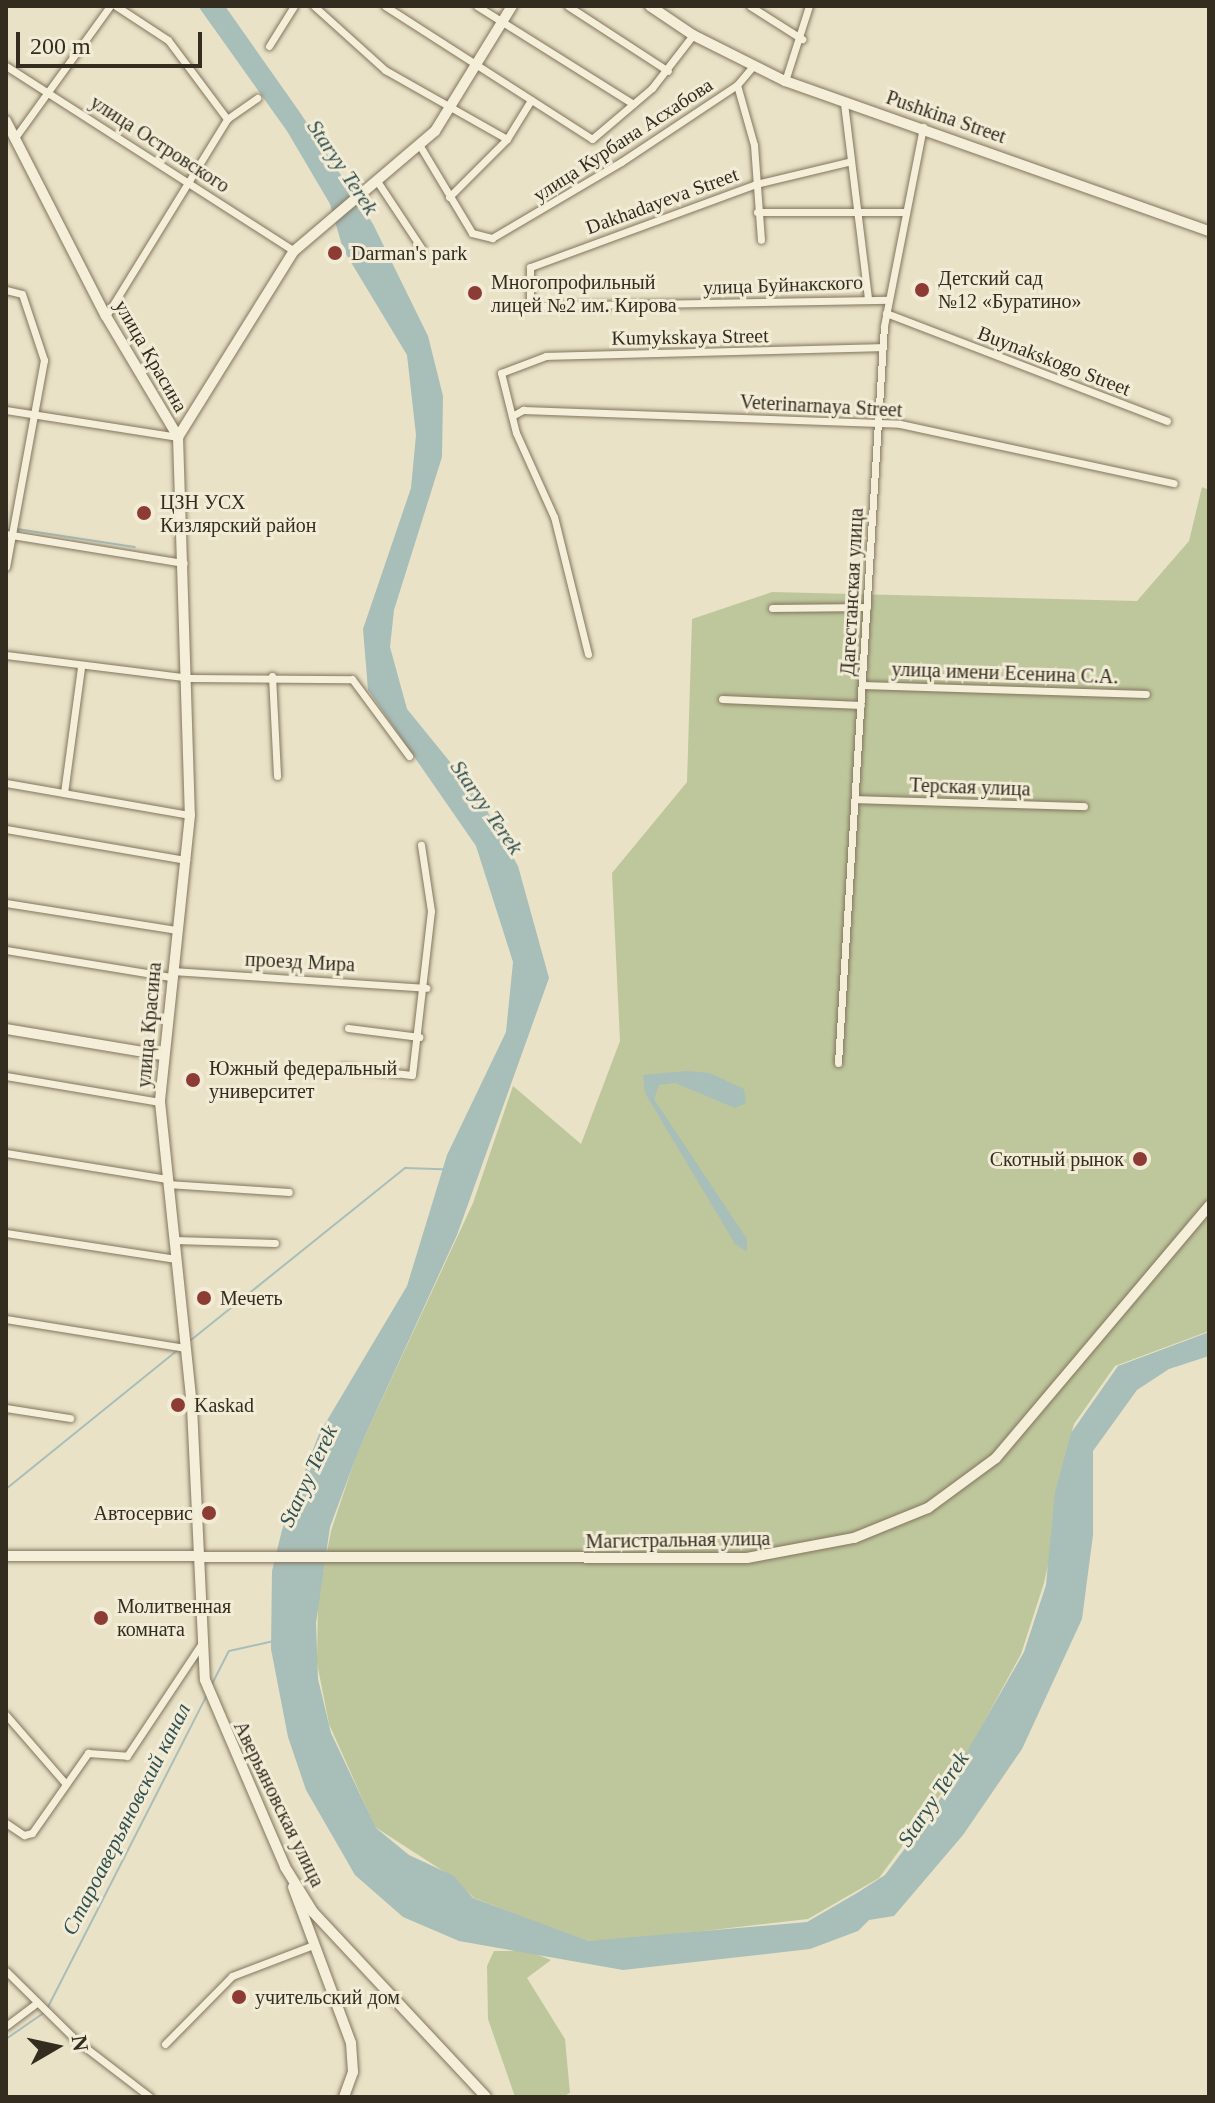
<!DOCTYPE html>
<meta charset="utf-8">
<style>
body{margin:0}
#map{position:relative;width:1215px;height:2103px;overflow:hidden;background:#e9e2c7;font-family:"Times New Roman",serif}
div>[style]{position:absolute}
.green>*{inset:0;background:#bec79c}
.water>*{inset:0;background:#a8beb9}
.stream>*{height:2px;margin:-1px;padding:0 1px;transform-origin:1px;border-radius:1px;background:#a8beb9}
.roads{filter:drop-shadow(0 0 2px #83755e) drop-shadow(0 0 2px #83755e)}
.street>*{height:7px;margin:-3.5px;padding:0 3.5px;transform-origin:3.5px;border-radius:3.5px;background:#f5efda}
.secondary>*{height:10px;margin:-5px;padding:0 5px;transform-origin:5px;border-radius:5px;background:#f5efda}
.dots>*{width:22px;height:22px;translate:-50% -50%;box-sizing:border-box;border:4px solid #f2ecd6;border-radius:50%}
span{translate:-50% -50%;white-space:nowrap;text-align:center;line-height:1.15;-webkit-text-stroke:6px #f2ecd6;paint-order:stroke}
.street-label{font-size:20px;color:#352c20}
.poi-label{font-size:20px;color:#352c20}
.left{translate:0 -50%;text-align:left}
.right{translate:-100% -50%;text-align:right}
.water-label{font-size:22px;color:#315253;font-style:italic}
.frame{position:absolute;inset:0;border:8px solid #352c20;pointer-events:none}
.north{position:absolute;left:16px;top:2007px;width:80px;height:80px;-webkit-text-stroke:6px #f2ecd6;paint-order:stroke;rotate:81deg;font-size:22px;font-weight:700;line-height:32px;text-align:center;color:#352c20}
.north::after{content:'';display:block;margin:auto;width:28px;height:36px;background:#352c20;clip-path:polygon(50% 0,100% 100%,50% 72%,0 100%)}
.scale{position:absolute;left:16px;top:32px;width:186px;height:36px;box-sizing:border-box;border:4px solid #352c20;border-top:0;padding-left:10px;font-size:24px;line-height:28px;white-space:nowrap;color:#352c20;-webkit-text-stroke:6px #f2ecd6;paint-order:stroke}
</style>
<div id="map">
<div class="green">
<i style="clip-path:polygon(1202px 487px,1209px 490px,1209px 1331px,1115px 1366px,1074px 1424px,1055px 1494px,1055px 1535px,1044px 1583px,1021px 1654px,957px 1772px,879px 1878px,808px 1919px,627px 1940px,585px 1941px,474px 1898px,454px 1878px,375px 1827px,329px 1724px,317px 1663px,318px 1598px,331px 1531px,357px 1453px,473px 1203px,513px 1086px,581px 1144px,620px 1041px,612px 873px,687px 782px,692px 619px,772px 592px,1137px 601px,1189px 541px)"></i>
<i style="clip-path:polygon(494px 1951px,528px 1951px,551px 1960px,527px 1978px,565px 2039px,570px 2093px,562px 2097px,515px 2097px,488px 2019px,487px 1966px)"></i>
</div>
<div class="water">
<i style="clip-path:polygon(198px 6px,225px 6px,301px 114px,373px 224px,428px 336px,443px 396px,442px 457px,394px 610px,390px 647px,407px 709px,481px 800px,518px 866px,549px 978px,457px 1235px,359px 1449px,330px 1527px,316px 1623px,318px 1679px,331px 1733px,376px 1828px,409px 1855px,454px 1876px,473px 1898px,588px 1941px,807px 1922px,857px 1893px,885px 1875px,933px 1811px,1024px 1652px,1046px 1585px,1055px 1492px,1071px 1433px,1118px 1366px,1209px 1332px,1209px 1356px,1169px 1369px,1137px 1390px,1093px 1451px,1093px 1535px,1082px 1619px,1022px 1749px,963px 1835px,894px 1916px,869px 1920px,858px 1931px,810px 1949px,623px 1970px,459px 1941px,403px 1917px,355px 1875px,306px 1790px,288px 1737px,271px 1649px,272px 1571px,282px 1530px,319px 1434px,407px 1286px,447px 1155px,506px 1032px,513px 962px,476px 846px,368px 690px,363px 629px,411px 488px,416px 435px,407px 355px,343px 249px,330px 204px,287px 131px)"></i>
<i style="clip-path:polygon(687px 1071px,710px 1073px,744px 1089px,746px 1103px,735px 1108px,675px 1083px,659px 1085px,654px 1099px,747px 1239px,747px 1252px,735px 1244px,645px 1093px,643px 1075px)"></i>
</div>
<div class="stream">
<i style="left:17px;top:529px;width:119px;rotate:8.7deg"></i>
<i style="left:191px;top:1340px;width:275px;rotate:-38.8deg"></i>
<i style="left:405px;top:1168px;width:38px;rotate:2deg"></i>
<i style="left:6px;top:1489px;width:223px;rotate:-39deg"></i>
<i style="left:211px;top:1686px;width:39px;rotate:-63deg"></i>
<i style="left:229px;top:1651px;width:46px;rotate:-12.5deg"></i>
<i style="left:48px;top:2007px;width:350px;rotate:-63deg"></i>
<i style="left:6px;top:2039px;width:47px;rotate:-34.7deg"></i>
</div>
<div class="roads">
<div class="street">
<i style="left:116px;top:6px;width:62px;rotate:33.2deg"></i>
<i style="left:168px;top:40px;width:99px;rotate:53.2deg"></i>
<i style="left:314px;top:6px;width:96px;rotate:42deg"></i>
<i style="left:385px;top:70px;width:140px;rotate:29.5deg"></i>
<i style="left:385px;top:6px;width:246px;rotate:32.7deg"></i>
<i style="left:592px;top:139px;width:79px;rotate:-40.4deg"></i>
<i style="left:652px;top:88px;width:67px;rotate:-52.3deg"></i>
<i style="left:477px;top:6px;width:184px;rotate:32.1deg"></i>
<i style="left:568px;top:6px;width:119px;rotate:33deg"></i>
<i style="left:750px;top:6px;width:62px;rotate:32.4deg"></i>
<i style="left:269px;top:46px;width:47px;rotate:-58deg"></i>
<i style="left:6px;top:66px;width:342px;rotate:32.7deg"></i>
<i style="left:785px;top:81px;width:79px;rotate:-72.3deg"></i>
<i style="left:737px;top:85px;width:62px;rotate:74.2deg"></i>
<i style="left:754px;top:145px;width:95px;rotate:85.8deg"></i>
<i style="left:844px;top:103px;width:196px;rotate:83deg"></i>
<i style="left:14px;top:139px;width:164px;rotate:-54.2deg"></i>
<i style="left:420px;top:146px;width:101px;rotate:59.1deg"></i>
<i style="left:472px;top:233px;width:21px;rotate:14deg"></i>
<i style="left:492px;top:238px;width:150px;rotate:-30.5deg"></i>
<i style="left:621px;top:162px;width:139px;rotate:-33.6deg"></i>
<i style="left:737px;top:85px;width:23px;rotate:-50deg"></i>
<i style="left:848px;top:162px;width:95px;rotate:166.6deg"></i>
<i style="left:756px;top:184px;width:241px;rotate:159.8deg"></i>
<i style="left:530px;top:267px;width:33px;rotate:90deg"></i>
<i style="left:530px;top:300px;width:8px;rotate:45deg"></i>
<i style="left:536px;top:306px;width:351px;rotate:-1deg"></i>
<i style="left:377px;top:181px;width:82px;rotate:56.5deg"></i>
<i style="left:449px;top:197px;width:82px;rotate:-45deg"></i>
<i style="left:507px;top:139px;width:46px;rotate:-58.4deg"></i>
<i style="left:757px;top:212px;width:149px"></i>
<i style="left:6px;top:290px;width:16px;rotate:14deg"></i>
<i style="left:22px;top:294px;width:70px;rotate:71.6deg"></i>
<i style="left:44px;top:360px;width:210px;rotate:100.4deg"></i>
<i style="left:886px;top:313px;width:301px;rotate:21deg"></i>
<i style="left:106px;top:316px;width:231px;rotate:-58.4deg"></i>
<i style="left:227px;top:119px;width:37px;rotate:-35deg"></i>
<i style="left:6px;top:410px;width:174px;rotate:8.9deg"></i>
<i style="left:512px;top:416px;width:13px;rotate:-29deg"></i>
<i style="left:523px;top:410px;width:377px;rotate:2.1deg"></i>
<i style="left:900px;top:424px;width:280px;rotate:12.2deg"></i>
<i style="left:6px;top:534px;width:180px;rotate:9.3deg"></i>
<i style="left:772px;top:608px;width:95px;rotate:-0.6deg"></i>
<i style="left:588px;top:654px;width:141px;rotate:-103.9deg"></i>
<i style="left:554px;top:517px;width:92px;rotate:-114.3deg"></i>
<i style="left:516px;top:433px;width:62px;rotate:-104deg"></i>
<i style="left:501px;top:373px;width:48px;rotate:-20.7deg"></i>
<i style="left:546px;top:356px;width:337px;rotate:-1.5deg"></i>
<i style="left:6px;top:655px;width:185px;rotate:7.1deg"></i>
<i style="left:190px;top:678px;width:162px;rotate:0.4deg"></i>
<i style="left:352px;top:679px;width:96px;rotate:53.5deg"></i>
<i style="left:272px;top:676px;width:100px;rotate:87.1deg"></i>
<i style="left:862px;top:685px;width:284px;rotate:1.8deg"></i>
<i style="left:722px;top:699px;width:139px;rotate:2.5deg"></i>
<i style="left:6px;top:783px;width:187px;rotate:9.9deg"></i>
<i style="left:64px;top:793px;width:126px;rotate:-82.3deg"></i>
<i style="left:855px;top:799px;width:229px;rotate:1.8deg"></i>
<i style="left:6px;top:829px;width:183px;rotate:9.8deg"></i>
<i style="left:6px;top:903px;width:172px;rotate:9deg"></i>
<i style="left:6px;top:950px;width:167px;rotate:9.3deg"></i>
<i style="left:172px;top:971px;width:255px;rotate:3.8deg"></i>
<i style="left:348px;top:1028px;width:72px;rotate:7.2deg"></i>
<i style="left:838px;top:1063px;width:738px;rotate:-86.43deg"></i>
<i style="left:884px;top:326px;width:203px;rotate:-78.9deg"></i>
<i style="left:343px;top:1067px;width:69px;rotate:6.6deg"></i>
<i style="left:412px;top:1075px;width:165px;rotate:-83.4deg"></i>
<i style="left:431px;top:911px;width:67px;rotate:-98.6deg"></i>
<i style="left:6px;top:1076px;width:156px;rotate:9.6deg"></i>
<i style="left:6px;top:1153px;width:163px;rotate:9.2deg"></i>
<i style="left:167px;top:1184px;width:122px;rotate:3.8deg"></i>
<i style="left:6px;top:1233px;width:172px;rotate:8.7deg"></i>
<i style="left:174px;top:1240px;width:101px;rotate:1.7deg"></i>
<i style="left:6px;top:1319px;width:182px;rotate:9.2deg"></i>
<i style="left:6px;top:1408px;width:65px;rotate:8.9deg"></i>
<i style="left:6px;top:1715px;width:91px;rotate:49deg"></i>
<i style="left:6px;top:1823px;width:22px;rotate:34deg"></i>
<i style="left:24px;top:1835px;width:8px;rotate:-14deg"></i>
<i style="left:32px;top:1833px;width:98px;rotate:-55deg"></i>
<i style="left:88px;top:1753px;width:39px;rotate:4deg"></i>
<i style="left:127px;top:1756px;width:136px;rotate:-56.4deg"></i>
<i style="left:6px;top:1971px;width:100px;rotate:44.6deg"></i>
<i style="left:77px;top:2041px;width:92px;rotate:37.5deg"></i>
<i style="left:6px;top:2026px;width:39px;rotate:-37deg"></i>
<i style="left:165px;top:2044px;width:95px;rotate:-45.4deg"></i>
<i style="left:232px;top:1976px;width:87px;rotate:-20.9deg"></i>
</div>
<div class="secondary">
<i style="left:650px;top:6px;width:52px;rotate:34deg"></i>
<i style="left:693px;top:35px;width:103px;rotate:26.6deg"></i>
<i style="left:785px;top:81px;width:450px;rotate:19.5deg"></i>
<i style="left:6px;top:121px;width:219px;rotate:62.9deg"></i>
<i style="left:106px;top:316px;width:141px;rotate:59.2deg"></i>
<i style="left:178px;top:437px;width:378px;rotate:88.2deg"></i>
<i style="left:190px;top:815px;width:289px;rotate:96deg"></i>
<i style="left:160px;top:1102px;width:307px;rotate:84deg"></i>
<i style="left:192px;top:1407px;width:273px;rotate:87.3deg"></i>
<i style="left:205px;top:1680px;width:203px;rotate:66.8deg"></i>
<i style="left:285px;top:1867px;width:53px;rotate:58.1deg"></i>
<i style="left:313px;top:1912px;width:253px;rotate:46.9deg"></i>
<i style="left:178px;top:437px;width:219px;rotate:-58.1deg"></i>
<i style="left:294px;top:251px;width:185px;rotate:-40.4deg"></i>
<i style="left:435px;top:131px;width:147px;rotate:-58.4deg"></i>
<i style="left:6px;top:1029px;width:158px;rotate:9.5deg"></i>
<i style="left:6px;top:1556px;width:741px;rotate:0.15deg"></i>
<i style="left:747px;top:1558px;width:109px;rotate:-10.6deg"></i>
<i style="left:854px;top:1538px;width:80px;rotate:-22.1deg"></i>
<i style="left:928px;top:1508px;width:84px;rotate:-36.3deg"></i>
<i style="left:996px;top:1458px;width:330px;rotate:-49.8deg"></i>
<i style="left:293px;top:1887px;width:166px;rotate:69.6deg"></i>
<i style="left:351px;top:2043px;width:29px;rotate:86deg"></i>
<i style="left:353px;top:2072px;width:27px;rotate:110deg"></i>
</div>
</div>
<div class="dots">
<i style="left:335px;top:253px;background:#8c3c35"></i>
<i style="left:922px;top:290px;background:#8c3c35"></i>
<i style="left:475px;top:293px;background:#8c3c35"></i>
<i style="left:144px;top:513px;background:#8c3c35"></i>
<i style="left:193px;top:1080px;background:#8c3c35"></i>
<i style="left:1140px;top:1159px;background:#8c3c35"></i>
<i style="left:204px;top:1298px;background:#8c3c35"></i>
<i style="left:178px;top:1405px;background:#8c3c35"></i>
<i style="left:209px;top:1513px;background:#8c3c35"></i>
<i style="left:101px;top:1618px;background:#8c3c35"></i>
<i style="left:239px;top:1997px;background:#8c3c35"></i>
</div>
<div class="street-label">
<span style="left:946px;top:117px;rotate:19deg">Pushkina Street</span>
<span style="left:623px;top:140px;rotate:-33deg">улица Курбана Асхабова</span>
<span style="left:160px;top:144px;rotate:33deg">улица Островского</span>
<span style="left:662px;top:201px;rotate:-20deg">Dakhadayeva Street</span>
<span style="left:783px;top:285px;rotate:-2deg">улица Буйнакского</span>
<span style="left:690px;top:337px;rotate:-1deg">Kumykskaya Street</span>
<span style="left:151px;top:356px;rotate:60deg">улица Красина</span>
<span style="left:1054px;top:361px;rotate:21deg">Buynakskogo Street</span>
<span style="left:821px;top:406px;rotate:3deg">Veterinarnaya Street</span>
<span style="left:852px;top:592px;rotate:-87deg">Дагестанская улица</span>
<span style="left:1005px;top:673px;rotate:2deg">улица имени Есенина С.А.</span>
<span style="left:970px;top:787px;rotate:2deg">Терская улица</span>
<span style="left:300px;top:962px;rotate:3deg">проезд Мира</span>
<span style="left:149px;top:1025px;rotate:-85deg">улица Красина</span>
<span style="left:678px;top:1540px;rotate:-1deg">Магистральная улица</span>
<span style="left:279px;top:1804px;rotate:64deg">Аверьяновская улица</span>
</div>
<div class="poi-label">
<span class="left" style="left:351px;top:253px">Darman's park</span>
<span class="left" style="left:938px;top:290px">Детский сад<br>№12 «Буратино»</span>
<span class="left" style="left:491px;top:294px">Многопрофильный<br>лицей №2 им. Кирова</span>
<span class="left" style="left:160px;top:514px">ЦЗН УСХ<br>Кизлярский район</span>
<span class="left" style="left:209px;top:1080px">Южный федеральный<br>университет</span>
<span class="right" style="left:1124px;top:1159px">Скотный рынок</span>
<span class="left" style="left:220px;top:1298px">Мечеть</span>
<span class="left" style="left:194px;top:1405px">Kaskad</span>
<span class="right" style="left:193px;top:1513px">Автосервис</span>
<span class="left" style="left:117px;top:1618px">Молитвенная<br>комната</span>
<span class="left" style="left:255px;top:1997px">учительский дом</span>
</div>
<div class="water-label">
<span style="left:343px;top:167px;rotate:56deg">Staryy Terek</span>
<span style="left:487px;top:807px;rotate:55deg">Staryy Terek</span>
<span style="left:308px;top:1476px;rotate:-65deg">Staryy Terek</span>
<span style="left:933px;top:1799px;rotate:-56deg">Staryy Terek</span>
<span style="left:126px;top:1819px;rotate:-63deg">Староаверьяновский канал</span>
</div>
<div class="frame"></div>
<div class="north">N</div>
<div class="scale">200 m</div>
</div>
